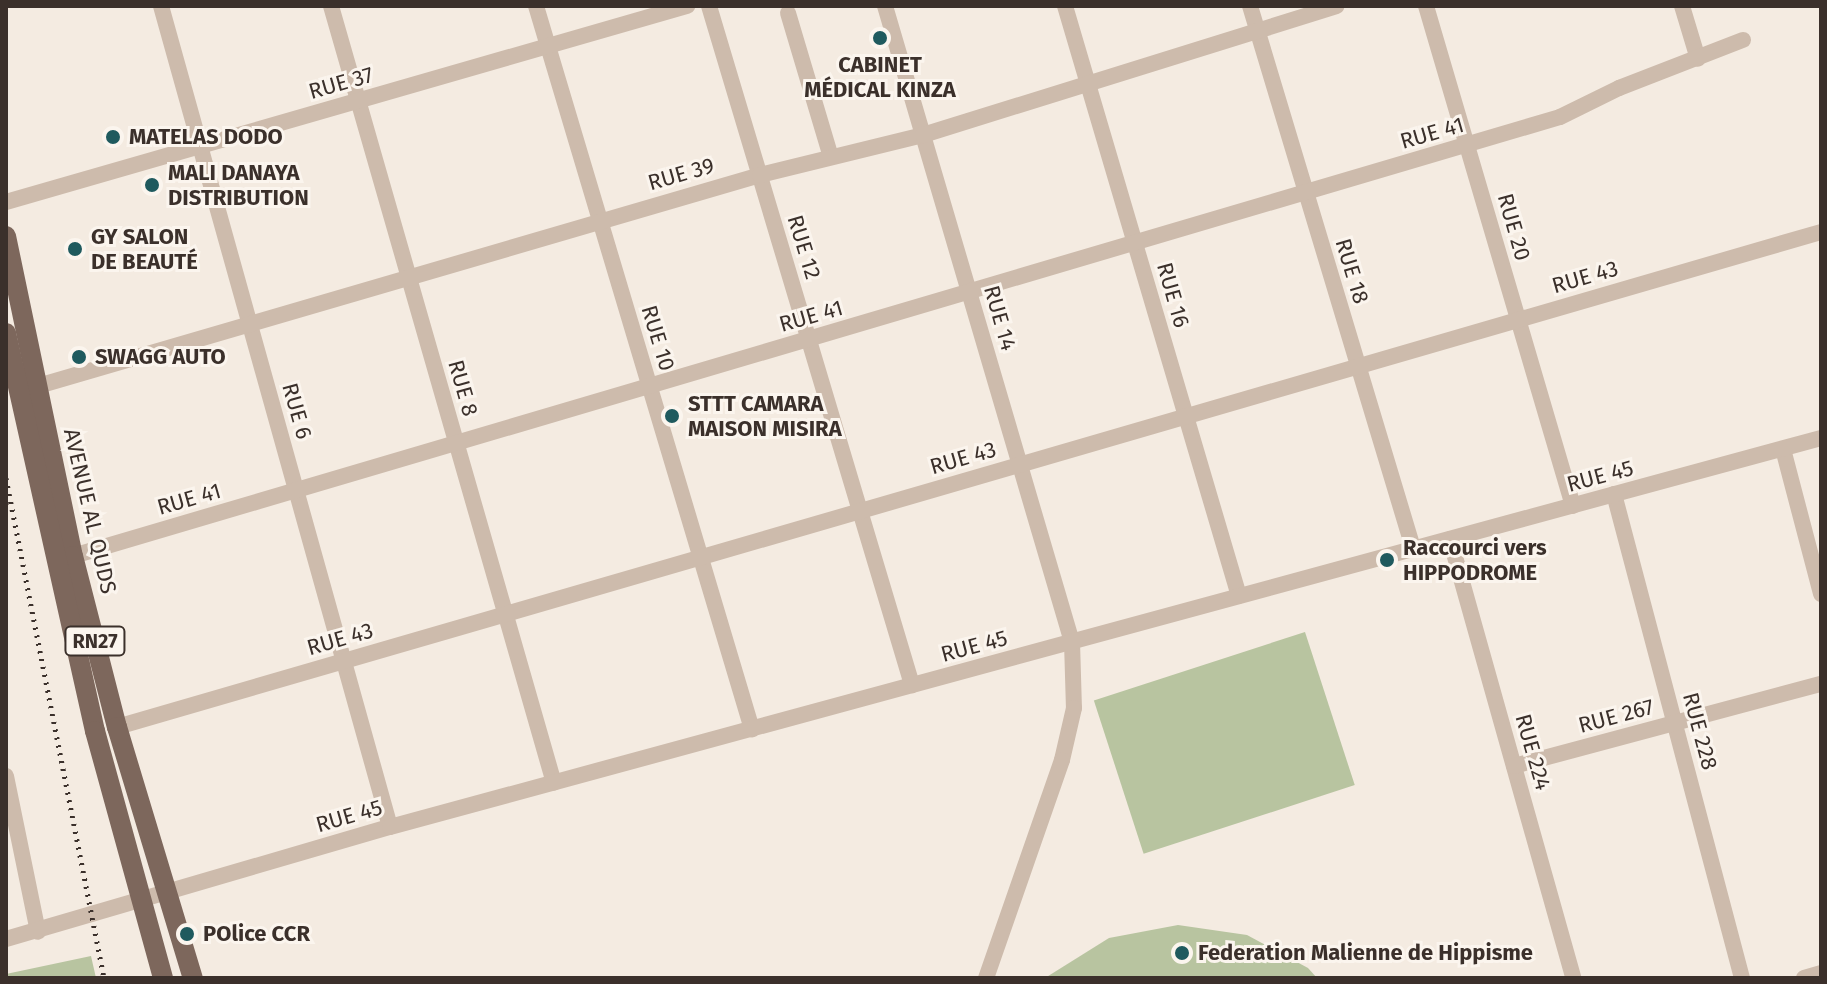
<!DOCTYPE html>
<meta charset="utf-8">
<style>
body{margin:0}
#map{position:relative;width:1827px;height:984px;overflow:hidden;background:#f4ebe1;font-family:"Fira Sans",sans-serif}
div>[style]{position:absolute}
.green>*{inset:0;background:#b8c4a0;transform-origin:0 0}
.minor>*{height:16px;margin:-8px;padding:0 8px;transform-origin:8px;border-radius:8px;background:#cdbbac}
.major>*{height:20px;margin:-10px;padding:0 10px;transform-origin:10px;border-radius:10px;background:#7d675c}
.rail>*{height:5px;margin-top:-2.5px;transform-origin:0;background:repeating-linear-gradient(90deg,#3b302b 0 2px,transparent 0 8px)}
.dots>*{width:22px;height:22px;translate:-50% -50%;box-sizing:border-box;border:4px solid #fbf5ee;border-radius:50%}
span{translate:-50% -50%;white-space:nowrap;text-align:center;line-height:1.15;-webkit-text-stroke:6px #fbf5ee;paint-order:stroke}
.shield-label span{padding:2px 6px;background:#fbf5ee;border:2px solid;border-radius:6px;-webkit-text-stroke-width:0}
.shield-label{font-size:20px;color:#3b302b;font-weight:700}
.poi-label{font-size:22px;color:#3b302b;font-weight:700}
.left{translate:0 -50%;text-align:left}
.street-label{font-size:22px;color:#3b302b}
.frame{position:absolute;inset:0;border:8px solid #3b302b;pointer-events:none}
</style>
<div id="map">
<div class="green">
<i style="left:1305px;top:632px;width:161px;height:222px;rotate:72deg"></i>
<i style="clip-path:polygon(1178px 925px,1247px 935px,1308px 968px,1317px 978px,1045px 978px,1109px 938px)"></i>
<i style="clip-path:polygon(91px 956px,96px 978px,6px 978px,6px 974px)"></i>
</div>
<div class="minor">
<i style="left:161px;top:6px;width:852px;rotate:74.41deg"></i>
<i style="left:331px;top:6px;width:808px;rotate:73.99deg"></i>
<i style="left:536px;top:6px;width:755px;rotate:73.37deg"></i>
<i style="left:709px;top:6px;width:709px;rotate:73.35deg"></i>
<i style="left:885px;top:6px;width:663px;rotate:73.62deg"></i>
<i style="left:1072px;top:642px;width:66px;rotate:88.3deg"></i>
<i style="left:1074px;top:708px;width:53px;rotate:103deg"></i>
<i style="left:1062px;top:760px;width:231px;rotate:109.2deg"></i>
<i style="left:1065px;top:6px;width:615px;rotate:73.57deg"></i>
<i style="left:1250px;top:6px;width:566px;rotate:73.26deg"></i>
<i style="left:1426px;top:6px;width:521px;rotate:73.62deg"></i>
<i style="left:1682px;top:6px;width:55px;rotate:73.2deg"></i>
<i style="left:788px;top:13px;width:150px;rotate:73.4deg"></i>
<i style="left:6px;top:202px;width:709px;rotate:-16.06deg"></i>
<i style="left:38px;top:386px;width:752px;rotate:-16.29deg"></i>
<i style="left:760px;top:175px;width:168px;rotate:-13.8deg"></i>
<i style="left:923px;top:135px;width:433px;rotate:-17.3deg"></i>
<i style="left:1783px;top:449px;width:150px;rotate:75.3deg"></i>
<i style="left:1614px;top:494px;width:501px;rotate:75.19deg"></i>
<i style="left:1450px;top:539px;width:456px;rotate:74.3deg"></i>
<i style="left:73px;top:556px;width:1550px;rotate:-16.45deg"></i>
<i style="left:1560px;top:117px;width:66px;rotate:-26.2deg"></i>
<i style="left:1619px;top:88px;width:133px;rotate:-21.2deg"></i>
<i style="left:117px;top:727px;width:1774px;rotate:-16.2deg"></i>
<i style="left:1514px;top:766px;width:318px;rotate:-15deg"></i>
<i style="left:6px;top:776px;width:159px;rotate:78.4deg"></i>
<i style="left:6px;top:939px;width:400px;rotate:-16.3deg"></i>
<i style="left:390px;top:827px;width:1483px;rotate:-15.21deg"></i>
<i style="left:1804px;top:978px;width:18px;rotate:-16deg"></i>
</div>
<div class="major">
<i style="left:6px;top:236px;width:327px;rotate:78.2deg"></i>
<i style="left:73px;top:556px;width:177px;rotate:75.6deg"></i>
<i style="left:117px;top:727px;width:262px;rotate:73.2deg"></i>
<i style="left:6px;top:333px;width:408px;rotate:77.4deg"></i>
<i style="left:95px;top:731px;width:256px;rotate:74.6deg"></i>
</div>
<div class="rail">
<i style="left:6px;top:478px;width:510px;rotate:78.91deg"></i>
</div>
<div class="dots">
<i style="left:880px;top:38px;background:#1f5a5e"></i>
<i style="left:113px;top:137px;background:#1f5a5e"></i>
<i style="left:152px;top:185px;background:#1f5a5e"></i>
<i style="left:75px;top:249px;background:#1f5a5e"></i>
<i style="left:79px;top:357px;background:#1f5a5e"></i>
<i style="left:672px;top:416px;background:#1f5a5e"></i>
<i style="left:1387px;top:560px;background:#1f5a5e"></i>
<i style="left:187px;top:934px;background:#1f5a5e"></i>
<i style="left:1182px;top:953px;background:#1f5a5e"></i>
</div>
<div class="shield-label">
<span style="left:95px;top:641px">RN27</span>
</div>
<div class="poi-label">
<span style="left:880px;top:77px">CABINET<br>MÉDICAL KINZA</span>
<span class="left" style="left:129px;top:137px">MATELAS DODO</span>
<span class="left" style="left:168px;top:185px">MALI DANAYA<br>DISTRIBUTION</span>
<span class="left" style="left:91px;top:249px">GY SALON<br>DE BEAUTÉ</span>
<span class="left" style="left:95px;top:357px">SWAGG AUTO</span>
<span class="left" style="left:688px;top:416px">STTT CAMARA<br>MAISON MISIRA</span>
<span class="left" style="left:1403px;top:560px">Raccourci vers<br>HIPPODROME</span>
<span class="left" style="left:203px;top:934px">POlice CCR</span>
<span class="left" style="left:1198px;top:953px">Federation Malienne de Hippisme</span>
</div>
<div class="street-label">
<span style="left:341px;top:83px;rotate:-16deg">RUE 37</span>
<span style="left:1432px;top:133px;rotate:-16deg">RUE 41</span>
<span style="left:681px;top:174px;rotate:-16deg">RUE 39</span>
<span style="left:1514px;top:227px;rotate:74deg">RUE 20</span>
<span style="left:804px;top:247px;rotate:73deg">RUE 12</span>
<span style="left:1352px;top:271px;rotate:73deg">RUE 18</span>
<span style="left:1585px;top:277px;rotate:-16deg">RUE 43</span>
<span style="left:1173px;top:295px;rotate:74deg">RUE 16</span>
<span style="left:811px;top:316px;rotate:-16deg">RUE 41</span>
<span style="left:1000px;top:318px;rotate:74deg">RUE 14</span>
<span style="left:658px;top:338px;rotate:73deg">RUE 10</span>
<span style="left:463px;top:388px;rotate:74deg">RUE 8</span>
<span style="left:297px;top:411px;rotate:74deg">RUE 6</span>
<span style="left:963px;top:458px;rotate:-16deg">RUE 43</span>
<span style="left:1600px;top:476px;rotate:-15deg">RUE 45</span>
<span style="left:189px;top:499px;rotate:-16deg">RUE 41</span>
<span style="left:90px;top:511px;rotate:77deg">AVENUE AL QUDS</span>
<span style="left:340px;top:639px;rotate:-16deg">RUE 43</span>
<span style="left:974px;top:646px;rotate:-15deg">RUE 45</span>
<span style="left:1616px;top:716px;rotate:-15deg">RUE 267</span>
<span style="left:1700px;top:731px;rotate:75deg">RUE 228</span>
<span style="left:1533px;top:752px;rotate:74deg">RUE 224</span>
<span style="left:349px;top:816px;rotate:-16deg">RUE 45</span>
</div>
<div class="frame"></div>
</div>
